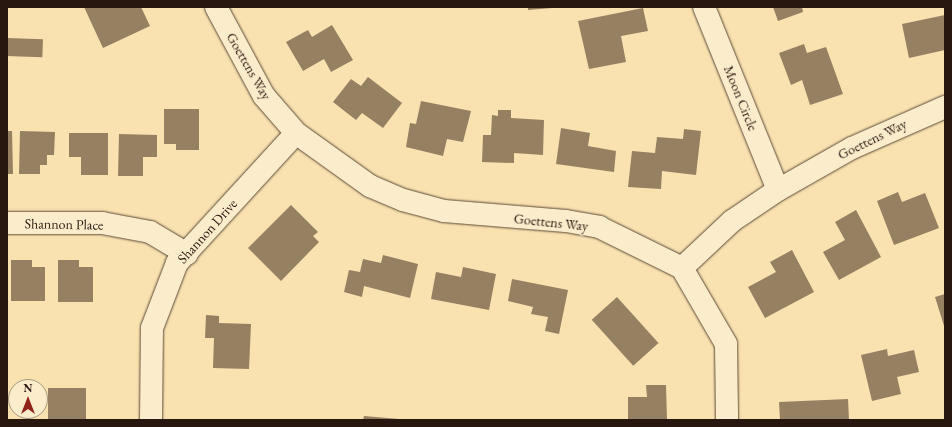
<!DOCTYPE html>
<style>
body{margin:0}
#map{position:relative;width:952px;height:427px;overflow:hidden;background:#f9e1b0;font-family:"EB Garamond",serif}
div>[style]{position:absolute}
.building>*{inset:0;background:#958062;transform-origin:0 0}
.roads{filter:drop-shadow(0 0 1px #5c4a36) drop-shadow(0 0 1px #5c4a36)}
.street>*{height:22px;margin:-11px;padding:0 11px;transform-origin:11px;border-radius:11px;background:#fbeccc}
span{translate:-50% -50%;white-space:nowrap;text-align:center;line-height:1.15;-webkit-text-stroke:3px #fbeccc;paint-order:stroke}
.street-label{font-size:14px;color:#28170e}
.frame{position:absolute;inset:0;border:8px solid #28170e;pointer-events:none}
.north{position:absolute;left:8px;top:379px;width:40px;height:40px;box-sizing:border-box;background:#fbeccc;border:1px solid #a79780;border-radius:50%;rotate:0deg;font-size:11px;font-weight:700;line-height:16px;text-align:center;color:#28170e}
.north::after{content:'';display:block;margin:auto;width:14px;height:18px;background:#8f2418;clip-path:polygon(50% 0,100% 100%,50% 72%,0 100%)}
</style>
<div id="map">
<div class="building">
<i style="clip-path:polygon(84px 7px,141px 7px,150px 26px,103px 48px)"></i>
<i style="clip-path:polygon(528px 7px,552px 7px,552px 8px,528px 10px)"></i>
<i style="clip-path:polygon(773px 7px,802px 7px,803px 12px,778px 21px)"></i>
<i style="clip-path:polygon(643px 8px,648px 31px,621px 36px,626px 62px,589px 69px,578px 21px)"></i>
<i style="clip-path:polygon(945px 15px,945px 50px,909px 58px,902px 24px)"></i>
<i style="clip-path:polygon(332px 25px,353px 60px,331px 72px,324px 59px,303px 71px,286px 42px,308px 30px,312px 37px)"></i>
<i style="left:7px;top:38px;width:36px;height:18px;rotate:2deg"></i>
<i style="clip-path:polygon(804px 44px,807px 53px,826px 47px,843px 94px,810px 105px,802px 80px,791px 85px,779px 53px)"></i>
<i style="clip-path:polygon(368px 77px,402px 103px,383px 128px,362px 113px,356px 120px,333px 102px,351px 79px,361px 86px)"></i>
<i style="clip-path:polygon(421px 101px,471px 111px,463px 142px,447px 139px,443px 156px,406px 147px,410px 123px,416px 124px)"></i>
<i style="clip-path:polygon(164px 109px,199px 109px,199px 150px,176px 150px,176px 144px,164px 144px)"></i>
<i style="clip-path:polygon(498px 110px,511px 110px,511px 118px,544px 120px,543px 155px,514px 153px,514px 163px,482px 162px,483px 135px,491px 135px,492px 115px,498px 116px)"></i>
<i style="clip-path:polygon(561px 128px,590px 133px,588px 146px,616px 151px,614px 172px,556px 164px)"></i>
<i style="clip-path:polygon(684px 129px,701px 131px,696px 175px,662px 171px,661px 189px,628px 187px,632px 151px,655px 153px,657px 137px,683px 139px)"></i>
<i style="clip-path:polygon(7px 131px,12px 131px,13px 174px,7px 174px)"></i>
<i style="clip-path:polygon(20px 131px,55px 132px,54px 155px,47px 155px,47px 165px,40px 165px,40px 174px,19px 174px)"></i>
<i style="clip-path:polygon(69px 133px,108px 133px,108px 175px,81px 175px,81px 157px,69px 157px)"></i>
<i style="clip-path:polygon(119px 134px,157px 135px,157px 157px,143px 157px,143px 176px,118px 176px)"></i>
<i style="clip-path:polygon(898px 192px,902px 202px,925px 193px,939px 228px,894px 245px,877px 201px)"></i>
<i style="clip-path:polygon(291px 205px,318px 232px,313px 236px,319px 242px,281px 281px,248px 248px)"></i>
<i style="clip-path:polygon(856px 210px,881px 257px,839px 280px,823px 252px,845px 240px,835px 222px)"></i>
<i style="clip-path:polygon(792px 250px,814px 292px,765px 318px,748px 287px,776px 272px,770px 262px)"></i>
<i style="clip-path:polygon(383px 255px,418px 264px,410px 298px,364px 286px,362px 297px,344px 292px,349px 270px,360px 272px,363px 259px,381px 263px)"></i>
<i style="clip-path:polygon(11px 260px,32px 260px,32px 267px,45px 267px,45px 301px,11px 301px)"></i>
<i style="clip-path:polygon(58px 260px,79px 260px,79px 267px,93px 267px,93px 302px,58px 302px)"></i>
<i style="clip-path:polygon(463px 267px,496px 274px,489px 310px,431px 299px,436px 272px,461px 277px)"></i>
<i style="clip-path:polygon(512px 279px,568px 290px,559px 334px,545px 331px,548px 317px,531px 314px,533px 307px,508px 301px)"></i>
<i style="clip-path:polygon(945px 294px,945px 329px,935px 297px)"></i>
<i style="left:617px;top:297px;width:62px;height:34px;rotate:48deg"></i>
<i style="clip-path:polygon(206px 315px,219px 316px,219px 323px,251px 324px,249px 369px,213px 368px,214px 338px,205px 338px)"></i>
<i style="clip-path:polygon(887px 349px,888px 356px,914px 350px,919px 372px,897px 377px,901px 394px,872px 401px,861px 355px)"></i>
<i style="clip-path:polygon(646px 385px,666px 385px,667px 420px,628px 420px,628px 397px,647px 397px)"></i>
<i style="left:48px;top:388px;width:38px;height:32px"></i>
<i style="clip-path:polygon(848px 399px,849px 420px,780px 420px,779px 402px)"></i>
<i style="clip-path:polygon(364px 416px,399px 419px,399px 420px,363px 420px)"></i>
</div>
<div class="roads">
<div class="street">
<i style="left:216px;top:7px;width:101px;rotate:61.7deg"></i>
<i style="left:264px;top:96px;width:49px;rotate:49.1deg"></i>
<i style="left:296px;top:133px;width:91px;rotate:35.6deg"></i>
<i style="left:370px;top:186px;width:36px;rotate:23deg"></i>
<i style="left:403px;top:200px;width:42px;rotate:15deg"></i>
<i style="left:444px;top:211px;width:122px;rotate:4.7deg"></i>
<i style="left:566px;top:221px;width:34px;rotate:10deg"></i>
<i style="left:599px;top:227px;width:93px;rotate:26.3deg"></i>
<i style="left:704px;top:7px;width:197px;rotate:68deg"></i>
<i style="left:7px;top:223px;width:95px"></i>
<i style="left:102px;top:223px;width:49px;rotate:10.6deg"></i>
<i style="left:150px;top:232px;width:43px;rotate:30.7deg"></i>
<i style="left:682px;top:268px;width:69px;rotate:-43.2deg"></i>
<i style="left:732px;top:221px;width:55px;rotate:-34deg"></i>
<i style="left:778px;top:190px;width:85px;rotate:-29.6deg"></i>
<i style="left:852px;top:148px;width:102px;rotate:-23.8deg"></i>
<i style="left:682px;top:268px;width:88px;rotate:59.9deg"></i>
<i style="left:726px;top:344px;width:76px;rotate:89.2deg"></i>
<i style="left:151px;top:420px;width:92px;rotate:-89.4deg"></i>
<i style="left:152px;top:328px;width:70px;rotate:-69deg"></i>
<i style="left:177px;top:263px;width:176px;rotate:-47.5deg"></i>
</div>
</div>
<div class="street-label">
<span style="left:249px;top:66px;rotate:60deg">Goettens Way</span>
<span style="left:741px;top:98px;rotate:68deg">Moon Circle</span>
<span style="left:872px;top:139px;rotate:-26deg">Goettens Way</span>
<span style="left:551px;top:222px;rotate:6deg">Goettens Way</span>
<span style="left:64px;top:224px;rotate:1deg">Shannon Place</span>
<span style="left:207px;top:231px;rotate:-48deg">Shannon Drive</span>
</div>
<div class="frame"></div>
<div class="north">N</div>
</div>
